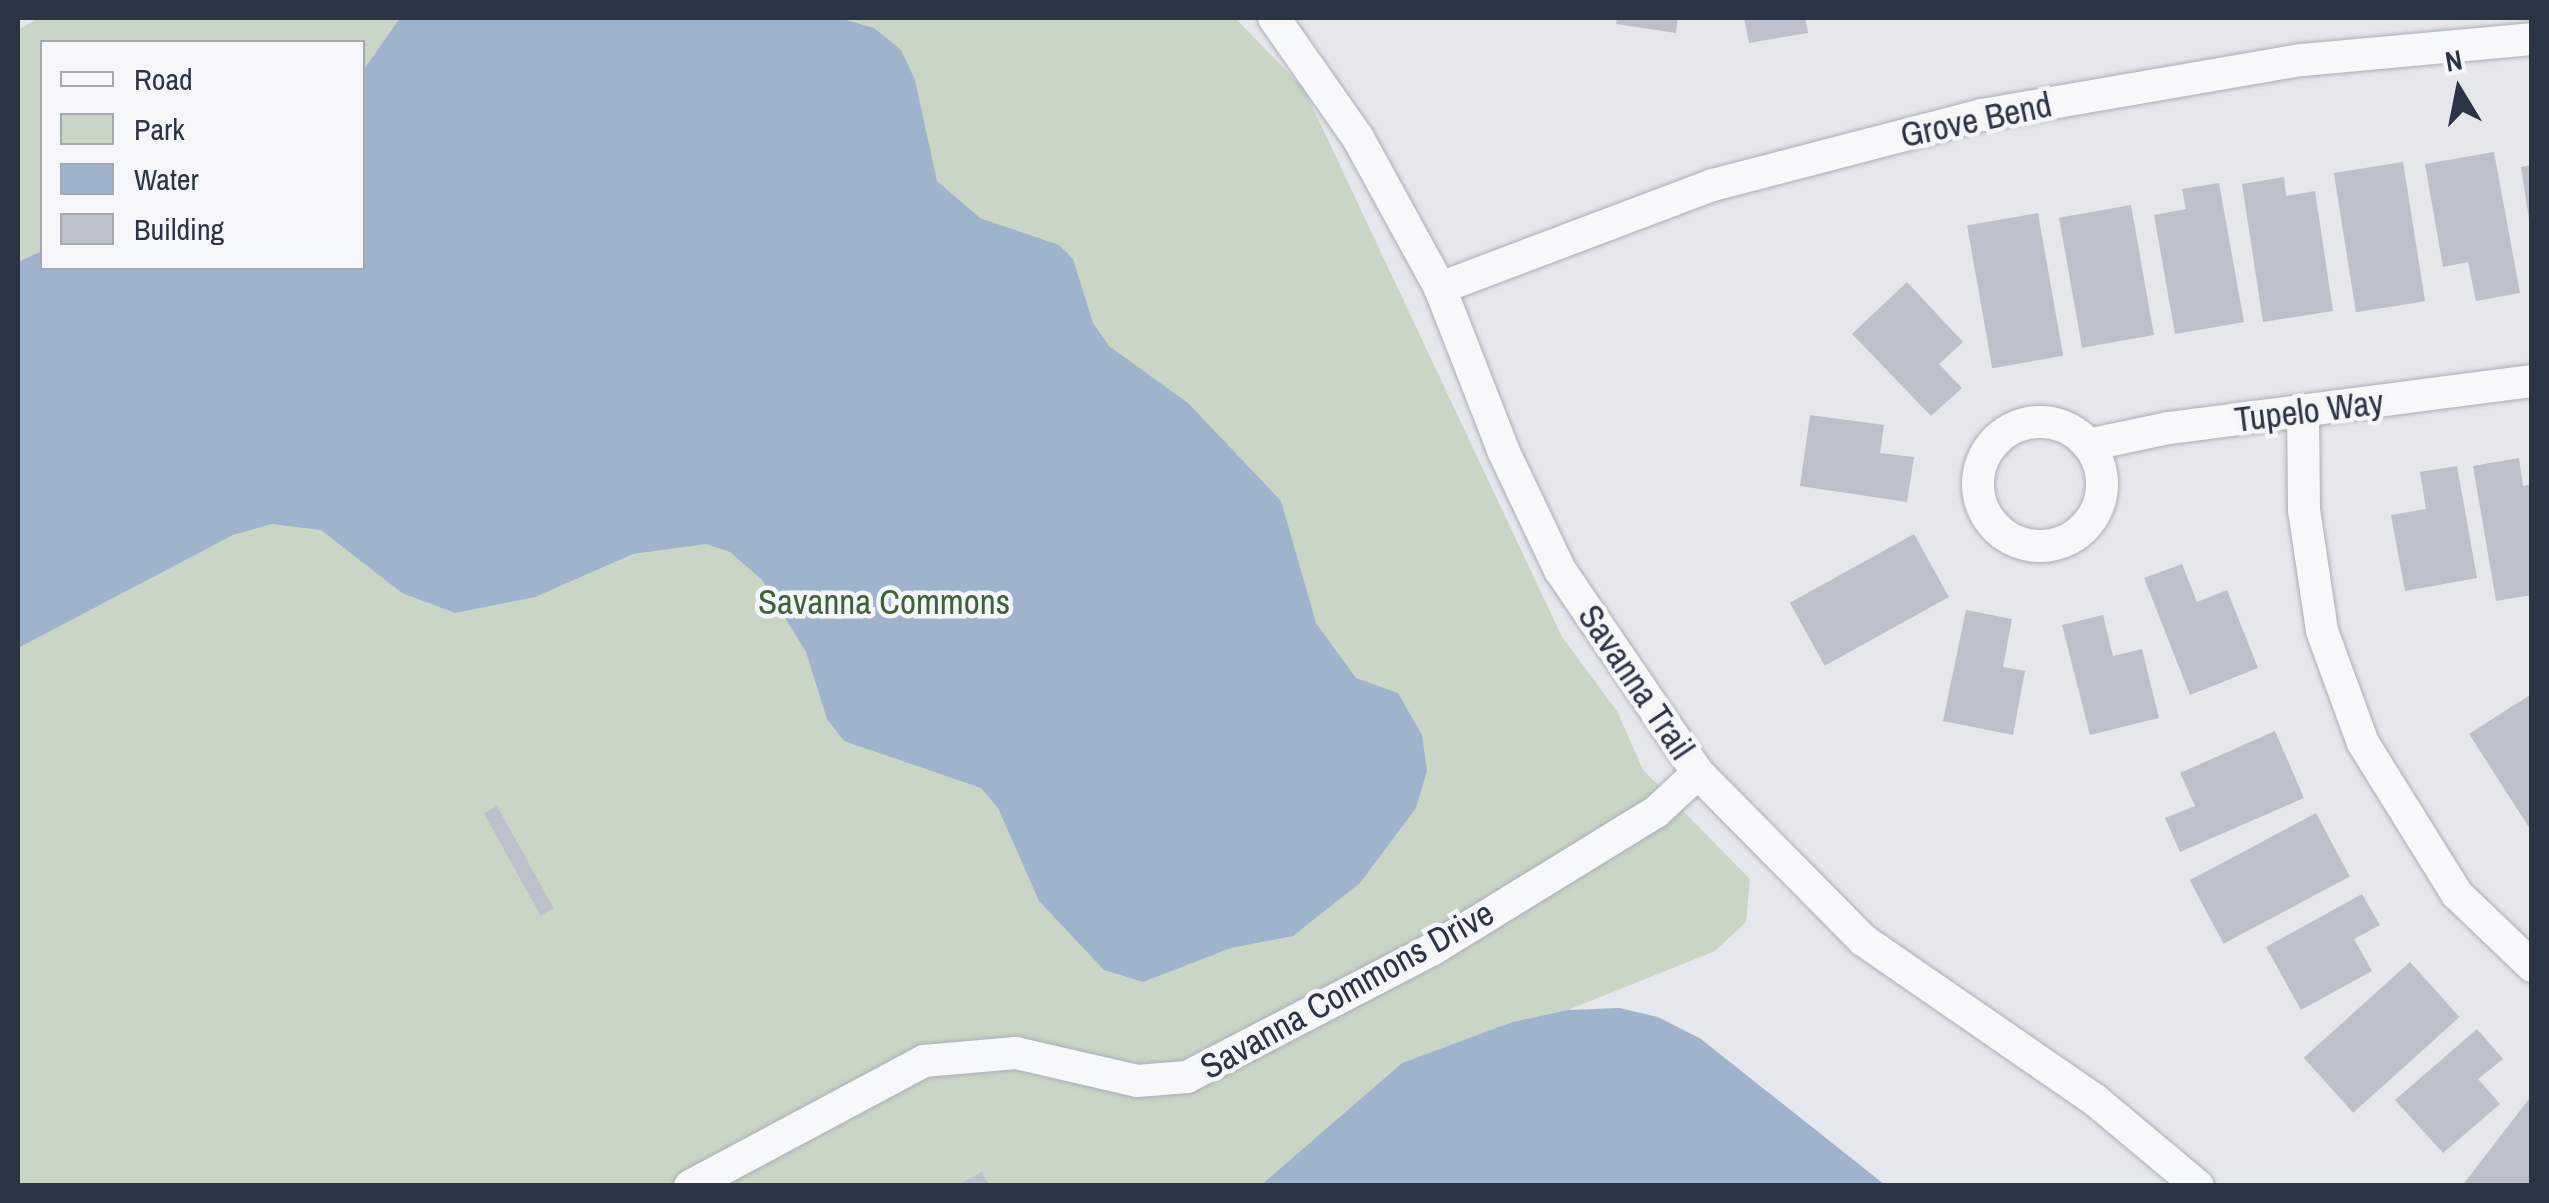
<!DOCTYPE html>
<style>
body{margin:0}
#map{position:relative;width:2549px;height:1203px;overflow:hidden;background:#e4e7ec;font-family:"Archivo Narrow",sans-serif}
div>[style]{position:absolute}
.green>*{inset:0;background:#c9d6c5}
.water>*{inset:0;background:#9fb4cc}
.building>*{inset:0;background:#bbc0ca;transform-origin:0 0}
.roads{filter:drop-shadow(0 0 2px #a9aeb7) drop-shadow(0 0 2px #a9aeb7)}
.street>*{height:32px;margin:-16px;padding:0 16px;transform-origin:16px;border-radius:16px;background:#f7f8fa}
.street>.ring{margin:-16px;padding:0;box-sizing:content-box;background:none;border:32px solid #f7f8fa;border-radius:50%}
span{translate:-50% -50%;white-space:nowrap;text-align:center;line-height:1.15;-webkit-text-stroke:9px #f4f6f9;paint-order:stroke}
.street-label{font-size:35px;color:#2b3445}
.park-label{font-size:35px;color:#3f6138}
.frame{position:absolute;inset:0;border:20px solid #2b3445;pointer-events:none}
.legend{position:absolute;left:40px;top:40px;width:325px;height:230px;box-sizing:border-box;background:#f4f6f9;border:2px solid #a4a8b1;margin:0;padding:12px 18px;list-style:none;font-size:30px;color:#2b3445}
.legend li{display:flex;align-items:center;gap:20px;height:50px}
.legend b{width:50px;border:2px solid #a4a8b1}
.north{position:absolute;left:2409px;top:40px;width:100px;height:100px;-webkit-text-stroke:8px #f4f6f9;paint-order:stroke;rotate:350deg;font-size:28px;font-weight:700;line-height:40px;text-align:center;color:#2b3445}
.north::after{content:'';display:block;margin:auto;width:35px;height:45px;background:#2b3445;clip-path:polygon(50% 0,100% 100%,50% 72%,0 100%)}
</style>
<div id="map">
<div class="green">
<i style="clip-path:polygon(evenodd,38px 18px,1235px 18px,1304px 89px,1562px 637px,1617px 711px,1643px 770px,1750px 879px,1746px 922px,1715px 951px,1568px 1010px,1512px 1022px,1402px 1063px,1261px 1185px,18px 1185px,18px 30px,38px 18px,42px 42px,362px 42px,362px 268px,42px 268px,42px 42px)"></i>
</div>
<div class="water">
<i style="clip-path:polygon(400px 18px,839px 18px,874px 28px,901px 50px,915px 80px,937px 181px,980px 218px,1059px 245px,1073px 259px,1093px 323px,1109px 346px,1188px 403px,1281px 501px,1316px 623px,1356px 678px,1398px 693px,1422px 735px,1427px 771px,1416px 808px,1360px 883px,1293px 936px,1231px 948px,1143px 982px,1104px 970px,1039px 901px,998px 808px,981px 788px,844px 741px,827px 719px,806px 652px,762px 580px,730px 552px,706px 544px,633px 554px,535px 597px,455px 613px,402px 593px,321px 530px,272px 524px,233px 535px,18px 648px,18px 262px,42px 251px,42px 268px,362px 268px,363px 71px)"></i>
<i style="clip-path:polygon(1619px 1008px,1658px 1017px,1701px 1039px,1885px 1185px,1261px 1185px,1402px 1063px,1512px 1022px,1568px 1010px)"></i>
</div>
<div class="building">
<i style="clip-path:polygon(1617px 18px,1678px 18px,1676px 33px,1616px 24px)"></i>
<i style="clip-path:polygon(1744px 18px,1805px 18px,1808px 33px,1749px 43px)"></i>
<i style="clip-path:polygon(2494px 152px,2520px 293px,2476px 301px,2468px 262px,2443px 267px,2425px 164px)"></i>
<i style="left:2403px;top:162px;width:141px;height:70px;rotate:81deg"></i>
<i style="clip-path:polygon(2532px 165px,2532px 218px,2529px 219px,2521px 167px)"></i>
<i style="clip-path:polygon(2284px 177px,2286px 196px,2315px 191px,2333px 311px,2263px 322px,2242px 184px)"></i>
<i style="clip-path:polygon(2219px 183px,2244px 322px,2175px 334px,2154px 215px,2186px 209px,2182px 189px)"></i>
<i style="left:2131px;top:205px;width:132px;height:73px;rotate:80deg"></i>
<i style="left:2038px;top:213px;width:145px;height:72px;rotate:80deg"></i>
<i style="clip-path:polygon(1907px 282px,1963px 342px,1939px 364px,1962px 388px,1931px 416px,1852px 334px)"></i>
<i style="clip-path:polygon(1810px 415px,1884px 425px,1880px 453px,1914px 457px,1907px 502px,1800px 486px)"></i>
<i style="clip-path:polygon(2519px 458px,2523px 486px,2532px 484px,2532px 595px,2496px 601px,2473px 466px)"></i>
<i style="clip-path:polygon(2457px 466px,2477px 578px,2405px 591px,2391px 515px,2426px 509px,2420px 472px)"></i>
<i style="left:1914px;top:534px;width:72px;height:142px;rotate:61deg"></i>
<i style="clip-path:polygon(2182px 564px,2197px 602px,2227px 590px,2258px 668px,2190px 695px,2144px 578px)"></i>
<i style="clip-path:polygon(1966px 610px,2012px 619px,2003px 667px,2025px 671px,2013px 735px,1943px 721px)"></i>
<i style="clip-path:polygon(2103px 615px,2113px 656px,2142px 649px,2159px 718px,2090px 735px,2062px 625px)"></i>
<i style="clip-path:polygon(2530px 695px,2532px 698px,2532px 832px,2469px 734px)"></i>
<i style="clip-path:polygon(2275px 731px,2304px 798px,2180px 852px,2165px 818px,2195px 806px,2180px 773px)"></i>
<i style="left:497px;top:806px;width:117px;height:15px;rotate:61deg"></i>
<i style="left:2316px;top:813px;width:72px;height:143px;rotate:62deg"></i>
<i style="clip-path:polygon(2362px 894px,2380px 925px,2354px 939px,2372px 971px,2301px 1010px,2266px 947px)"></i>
<i style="left:2410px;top:962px;width:74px;height:143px;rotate:48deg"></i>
<i style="clip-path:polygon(2477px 1029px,2503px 1059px,2478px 1079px,2500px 1104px,2443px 1153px,2395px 1100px)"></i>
<i style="clip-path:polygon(2532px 1095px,2532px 1186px,2462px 1186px)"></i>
<i style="clip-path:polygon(982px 1172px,989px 1186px,955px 1186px)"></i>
</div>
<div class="roads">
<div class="street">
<i style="left:1274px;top:18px;width:146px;rotate:55deg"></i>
<i style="left:1358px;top:138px;width:171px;rotate:61.3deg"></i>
<i style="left:1440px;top:288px;width:174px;rotate:68.7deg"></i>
<i style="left:1503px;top:450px;width:133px;rotate:64.6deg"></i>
<i style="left:1560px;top:570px;width:245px;rotate:55.8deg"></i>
<i style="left:1698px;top:773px;width:235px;rotate:45.3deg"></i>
<i style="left:1863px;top:940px;width:282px;rotate:34.6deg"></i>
<i style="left:2095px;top:1100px;width:134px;rotate:39.9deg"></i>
<i style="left:1440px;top:288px;width:292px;rotate:-20.7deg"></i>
<i style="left:1713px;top:185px;width:278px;rotate:-14.6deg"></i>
<i style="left:1982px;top:115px;width:325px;rotate:-9.8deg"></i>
<i style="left:2302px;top:60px;width:231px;rotate:-5.2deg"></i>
<i style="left:2303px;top:413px;width:97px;rotate:89.4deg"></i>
<i style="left:2304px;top:510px;width:122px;rotate:81.5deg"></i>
<i style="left:2322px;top:631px;width:119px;rotate:69.9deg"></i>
<i style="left:2363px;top:743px;width:178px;rotate:58.1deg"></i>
<i style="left:2457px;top:894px;width:104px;rotate:43.8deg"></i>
<i class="ring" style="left:1978px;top:422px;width:92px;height:92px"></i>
<i style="left:2088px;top:445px;width:83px;rotate:-11.9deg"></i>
<i style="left:2169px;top:428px;width:366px;rotate:-7.4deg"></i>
<i style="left:690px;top:1186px;width:265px;rotate:-28.1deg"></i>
<i style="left:924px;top:1061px;width:92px;rotate:-5deg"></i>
<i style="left:1016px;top:1053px;width:124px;rotate:13deg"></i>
<i style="left:1137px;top:1081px;width:50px;rotate:-4.6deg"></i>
<i style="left:1187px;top:1077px;width:277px;rotate:-27.5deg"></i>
<i style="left:1433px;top:949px;width:262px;rotate:-31.6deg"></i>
<i style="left:1656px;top:812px;width:57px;rotate:-42.9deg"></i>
</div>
</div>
<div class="street-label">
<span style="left:1976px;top:120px;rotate:-12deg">Grove Bend</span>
<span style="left:2309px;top:411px;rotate:-7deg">Tupelo Way</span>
<span style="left:1636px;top:682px;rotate:56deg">Savanna Trail</span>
<span style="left:1347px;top:990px;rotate:-29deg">Savanna Commons Drive</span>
</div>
<div class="park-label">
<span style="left:884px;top:602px">Savanna Commons</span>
</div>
<div class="frame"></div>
<ul class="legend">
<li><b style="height:12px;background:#f7f8fa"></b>Road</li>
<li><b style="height:28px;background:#c9d6c5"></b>Park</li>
<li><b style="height:28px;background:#9fb4cc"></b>Water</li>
<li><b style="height:28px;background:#bbc0ca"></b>Building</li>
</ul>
<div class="north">N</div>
</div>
